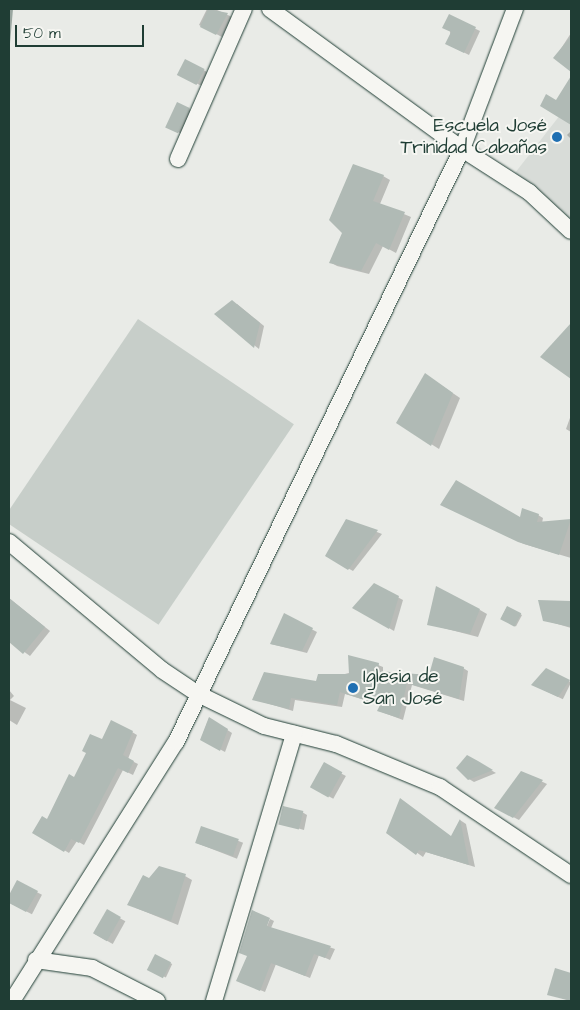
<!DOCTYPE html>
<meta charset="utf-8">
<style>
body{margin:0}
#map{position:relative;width:580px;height:1010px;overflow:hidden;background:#e9ebe7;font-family:"Architects Daughter",sans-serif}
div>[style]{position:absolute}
.built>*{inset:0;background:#d8dcd8}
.green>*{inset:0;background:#c7cec9;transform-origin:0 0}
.water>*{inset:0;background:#99a6a0}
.shadow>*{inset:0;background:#0003;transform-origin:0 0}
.building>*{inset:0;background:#b0bab5;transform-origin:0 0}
.roads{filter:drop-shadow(0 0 1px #1f3d34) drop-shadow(0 0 1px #1f3d34)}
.minor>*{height:16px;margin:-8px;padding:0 8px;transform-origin:8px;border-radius:8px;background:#f6f6f2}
.dots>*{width:14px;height:14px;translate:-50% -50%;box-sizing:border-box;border:2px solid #f6f6f2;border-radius:50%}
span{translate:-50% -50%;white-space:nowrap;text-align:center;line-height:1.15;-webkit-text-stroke:4px #f6f6f2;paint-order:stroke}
.poi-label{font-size:19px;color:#1f3d34}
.right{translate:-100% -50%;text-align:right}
.left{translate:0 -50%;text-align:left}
.frame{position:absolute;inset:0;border:10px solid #1f3d34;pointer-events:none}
.scale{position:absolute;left:15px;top:25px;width:129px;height:22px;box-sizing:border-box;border:2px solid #1f3d34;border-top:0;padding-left:6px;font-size:15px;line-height:18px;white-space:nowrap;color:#1f3d34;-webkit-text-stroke:4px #f6f6f2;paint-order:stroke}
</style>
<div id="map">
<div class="built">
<i style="clip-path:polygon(571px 101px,571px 223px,515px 173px)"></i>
</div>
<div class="green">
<i style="left:138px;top:319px;width:188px;height:242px;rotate:34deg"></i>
</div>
<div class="water">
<i style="clip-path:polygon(9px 9px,13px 9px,9px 55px)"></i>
</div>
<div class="shadow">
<i style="clip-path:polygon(207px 9px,215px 9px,232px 17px,222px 37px,199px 25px)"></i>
<i style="clip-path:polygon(449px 16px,480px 31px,469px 55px,451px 46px)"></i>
<i style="clip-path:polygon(571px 33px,571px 70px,555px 58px)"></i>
<i style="clip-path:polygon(185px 60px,209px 73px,202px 86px,183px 77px)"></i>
<i style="clip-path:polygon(189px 109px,194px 112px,184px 135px,172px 129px)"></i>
<i style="clip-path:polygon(571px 131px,571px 139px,567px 135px)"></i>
<i style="clip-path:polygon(383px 176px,390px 180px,380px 204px,411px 217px,396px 253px,383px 246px,369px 274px,337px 266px,330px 262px)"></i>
<i style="clip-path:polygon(237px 304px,264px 326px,259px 349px,216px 314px)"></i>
<i style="clip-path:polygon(571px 324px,571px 378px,542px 357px)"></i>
<i style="clip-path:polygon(432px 379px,460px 398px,439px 449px,398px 423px)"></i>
<i style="clip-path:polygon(571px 415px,571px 432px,566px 429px)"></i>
<i style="clip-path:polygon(446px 507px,521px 519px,538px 515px,543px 518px,542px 523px,571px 520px,571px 558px,524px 544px)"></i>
<i style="clip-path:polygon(346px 520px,382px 534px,353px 571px,326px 556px)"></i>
<i style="clip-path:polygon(375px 585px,403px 600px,394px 631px,354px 607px)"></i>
<i style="clip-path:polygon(9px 598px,50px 631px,30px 656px,9px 641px)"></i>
<i style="clip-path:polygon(539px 601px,571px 602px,571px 628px,544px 620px)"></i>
<i style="left:507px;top:607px;width:17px;height:13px;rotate:28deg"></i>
<i style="clip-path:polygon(480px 610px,487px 614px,478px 637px,428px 624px)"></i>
<i style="clip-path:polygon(284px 615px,317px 632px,307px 653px,271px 644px)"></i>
<i style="clip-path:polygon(378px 665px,383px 667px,383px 672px,430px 676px,463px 668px,468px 671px,464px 701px,412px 685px,403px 720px,379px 711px,381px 705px,345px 694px,342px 707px,295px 700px,293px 711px,253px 699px)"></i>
<i style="left:546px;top:670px;width:28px;height:19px;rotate:26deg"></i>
<i style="clip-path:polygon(9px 690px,14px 696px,10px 700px,26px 708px,17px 725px,9px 720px)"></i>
<i style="clip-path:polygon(209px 718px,232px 733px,225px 752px,201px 739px)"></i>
<i style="clip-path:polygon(132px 732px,137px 735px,128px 759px,138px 764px,133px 775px,123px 770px,84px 845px,77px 841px,69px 853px,34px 832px,47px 820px,103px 741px)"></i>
<i style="clip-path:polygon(468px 757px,496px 773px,474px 782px,469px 779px)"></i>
<i style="left:324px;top:764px;width:25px;height:26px;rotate:29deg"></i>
<i style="clip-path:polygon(522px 772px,547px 784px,519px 820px,496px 808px)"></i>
<i style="clip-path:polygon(302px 812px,307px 815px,304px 830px,279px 823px)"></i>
<i style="clip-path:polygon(460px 820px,466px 824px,475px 867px,426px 852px,423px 857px,388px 832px,452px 837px)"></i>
<i style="left:202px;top:827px;width:44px;height:17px;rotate:21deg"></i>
<i style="clip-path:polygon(185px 876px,192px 880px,178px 925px,136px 908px,149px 880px)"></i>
<i style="left:17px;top:882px;width:28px;height:22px;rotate:27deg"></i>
<i style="left:107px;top:911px;width:21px;height:26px;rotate:29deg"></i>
<i style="clip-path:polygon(270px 919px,274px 921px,271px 928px,335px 949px,330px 960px,319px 955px,310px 978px,276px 964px,265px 992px,243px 983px)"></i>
<i style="left:155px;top:956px;width:19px;height:15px;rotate:25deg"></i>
<i style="clip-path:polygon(556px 969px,571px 974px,571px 1001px,549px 994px)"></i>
</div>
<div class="building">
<i style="clip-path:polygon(208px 9px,228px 13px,216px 35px,200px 27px)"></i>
<i style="clip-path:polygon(449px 14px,476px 27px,464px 53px,445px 44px,451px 32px,442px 28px)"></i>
<i style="clip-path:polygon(571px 36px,571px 72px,553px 58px)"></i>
<i style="left:185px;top:59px;width:22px;height:18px;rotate:27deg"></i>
<i style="clip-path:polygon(571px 76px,571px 125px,540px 106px,546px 94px,556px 100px)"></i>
<i style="left:177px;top:102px;width:14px;height:28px;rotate:25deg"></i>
<i style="clip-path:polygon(353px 164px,384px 175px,373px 201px,405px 212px,389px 250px,376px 243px,361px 271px,329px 263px,342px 233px,329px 220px)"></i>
<i style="clip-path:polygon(232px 300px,260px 323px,254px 348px,214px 314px)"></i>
<i style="clip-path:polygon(571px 323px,571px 379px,540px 357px)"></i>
<i style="clip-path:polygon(425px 373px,453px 393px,431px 446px,396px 423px)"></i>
<i style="clip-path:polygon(456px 480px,520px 517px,522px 508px,539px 514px,537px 522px,571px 519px,559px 555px,518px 542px,440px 505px)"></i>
<i style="clip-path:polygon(346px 519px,378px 530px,348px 570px,325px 556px)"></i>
<i style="clip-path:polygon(374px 583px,399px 596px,389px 629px,352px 608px)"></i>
<i style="clip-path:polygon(436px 586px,480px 609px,470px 634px,427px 625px)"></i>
<i style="clip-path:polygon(9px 598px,45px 627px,23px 654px,9px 642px)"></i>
<i style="clip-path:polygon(538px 600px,571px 601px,571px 627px,543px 621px)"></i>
<i style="left:507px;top:606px;width:16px;height:15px;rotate:27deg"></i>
<i style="clip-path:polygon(284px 613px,313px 628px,302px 651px,270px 644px)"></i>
<i style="clip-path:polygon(348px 655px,379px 663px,378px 671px,429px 675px,434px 657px,464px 667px,459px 699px,407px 683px,399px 718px,377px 711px,380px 705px,340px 692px,337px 705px,291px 698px,289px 709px,252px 700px,264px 672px,316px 681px,318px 674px,349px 674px)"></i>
<i style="clip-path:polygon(546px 668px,570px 680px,558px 697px,531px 685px)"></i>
<i style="clip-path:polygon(209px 717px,228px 729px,220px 751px,200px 740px)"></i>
<i style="clip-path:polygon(111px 720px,133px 731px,123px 755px,134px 761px,128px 773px,118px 768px,79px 843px,71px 839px,64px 852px,32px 833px,42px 816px,47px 819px,69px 774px,74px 777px,86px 753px,82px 751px,90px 734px,102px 739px)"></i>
<i style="clip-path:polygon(467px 755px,478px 761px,493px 770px,468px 780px,456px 768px)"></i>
<i style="left:324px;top:762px;width:21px;height:29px;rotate:29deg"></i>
<i style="clip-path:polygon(521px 771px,543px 780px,513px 818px,494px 808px)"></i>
<i style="clip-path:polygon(400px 798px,451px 836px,460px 819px,469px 865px,419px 850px,416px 855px,386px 833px)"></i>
<i style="left:283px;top:806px;width:21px;height:19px;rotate:14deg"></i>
<i style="left:201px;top:826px;width:40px;height:18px;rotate:19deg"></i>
<i style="clip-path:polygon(159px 866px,186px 874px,171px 921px,127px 905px,143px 875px,149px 878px)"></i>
<i style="clip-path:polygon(17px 880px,38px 891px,26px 912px,9px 903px,9px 895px)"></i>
<i style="left:107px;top:909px;width:16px;height:28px;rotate:30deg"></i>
<i style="clip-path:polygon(252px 910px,270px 918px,267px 926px,331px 946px,325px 958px,314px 954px,305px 976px,271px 963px,260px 991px,236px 981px,247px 956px,239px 953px)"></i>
<i style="left:155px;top:954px;width:18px;height:18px;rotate:27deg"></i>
<i style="clip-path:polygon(555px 968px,571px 973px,571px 1001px,547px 995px)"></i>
</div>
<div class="roads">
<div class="minor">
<i style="left:270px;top:9px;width:238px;rotate:36.1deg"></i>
<i style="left:462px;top:149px;width:80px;rotate:32.7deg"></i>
<i style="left:529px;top:192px;width:57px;rotate:42.9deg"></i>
<i style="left:178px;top:159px;width:164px;rotate:-66.3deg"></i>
<i style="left:9px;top:542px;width:199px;rotate:39.9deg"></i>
<i style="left:162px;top:670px;width:43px;rotate:33.7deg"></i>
<i style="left:198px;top:694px;width:73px;rotate:25.9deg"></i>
<i style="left:264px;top:726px;width:74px;rotate:14deg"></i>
<i style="left:336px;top:744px;width:113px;rotate:22.5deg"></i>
<i style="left:440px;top:787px;width:158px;rotate:33.9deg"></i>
<i style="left:36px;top:960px;width:57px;rotate:8.1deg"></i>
<i style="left:92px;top:968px;width:73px;rotate:26.9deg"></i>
<i style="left:12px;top:1001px;width:307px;rotate:-57.7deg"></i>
<i style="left:176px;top:742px;width:658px;rotate:-64.25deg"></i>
<i style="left:462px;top:149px;width:150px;rotate:-69.3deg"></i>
<i style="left:214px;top:1001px;width:279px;rotate:-73.3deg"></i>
</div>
</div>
<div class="dots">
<i style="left:557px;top:137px;background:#1f6fb2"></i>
<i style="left:353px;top:688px;background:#1f6fb2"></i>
</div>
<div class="poi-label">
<span class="right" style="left:547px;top:137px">Escuela José<br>Trinidad Cabañas</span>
<span class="left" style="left:363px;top:688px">Iglesia de<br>San José</span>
</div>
<div class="frame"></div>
<div class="scale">50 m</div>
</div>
